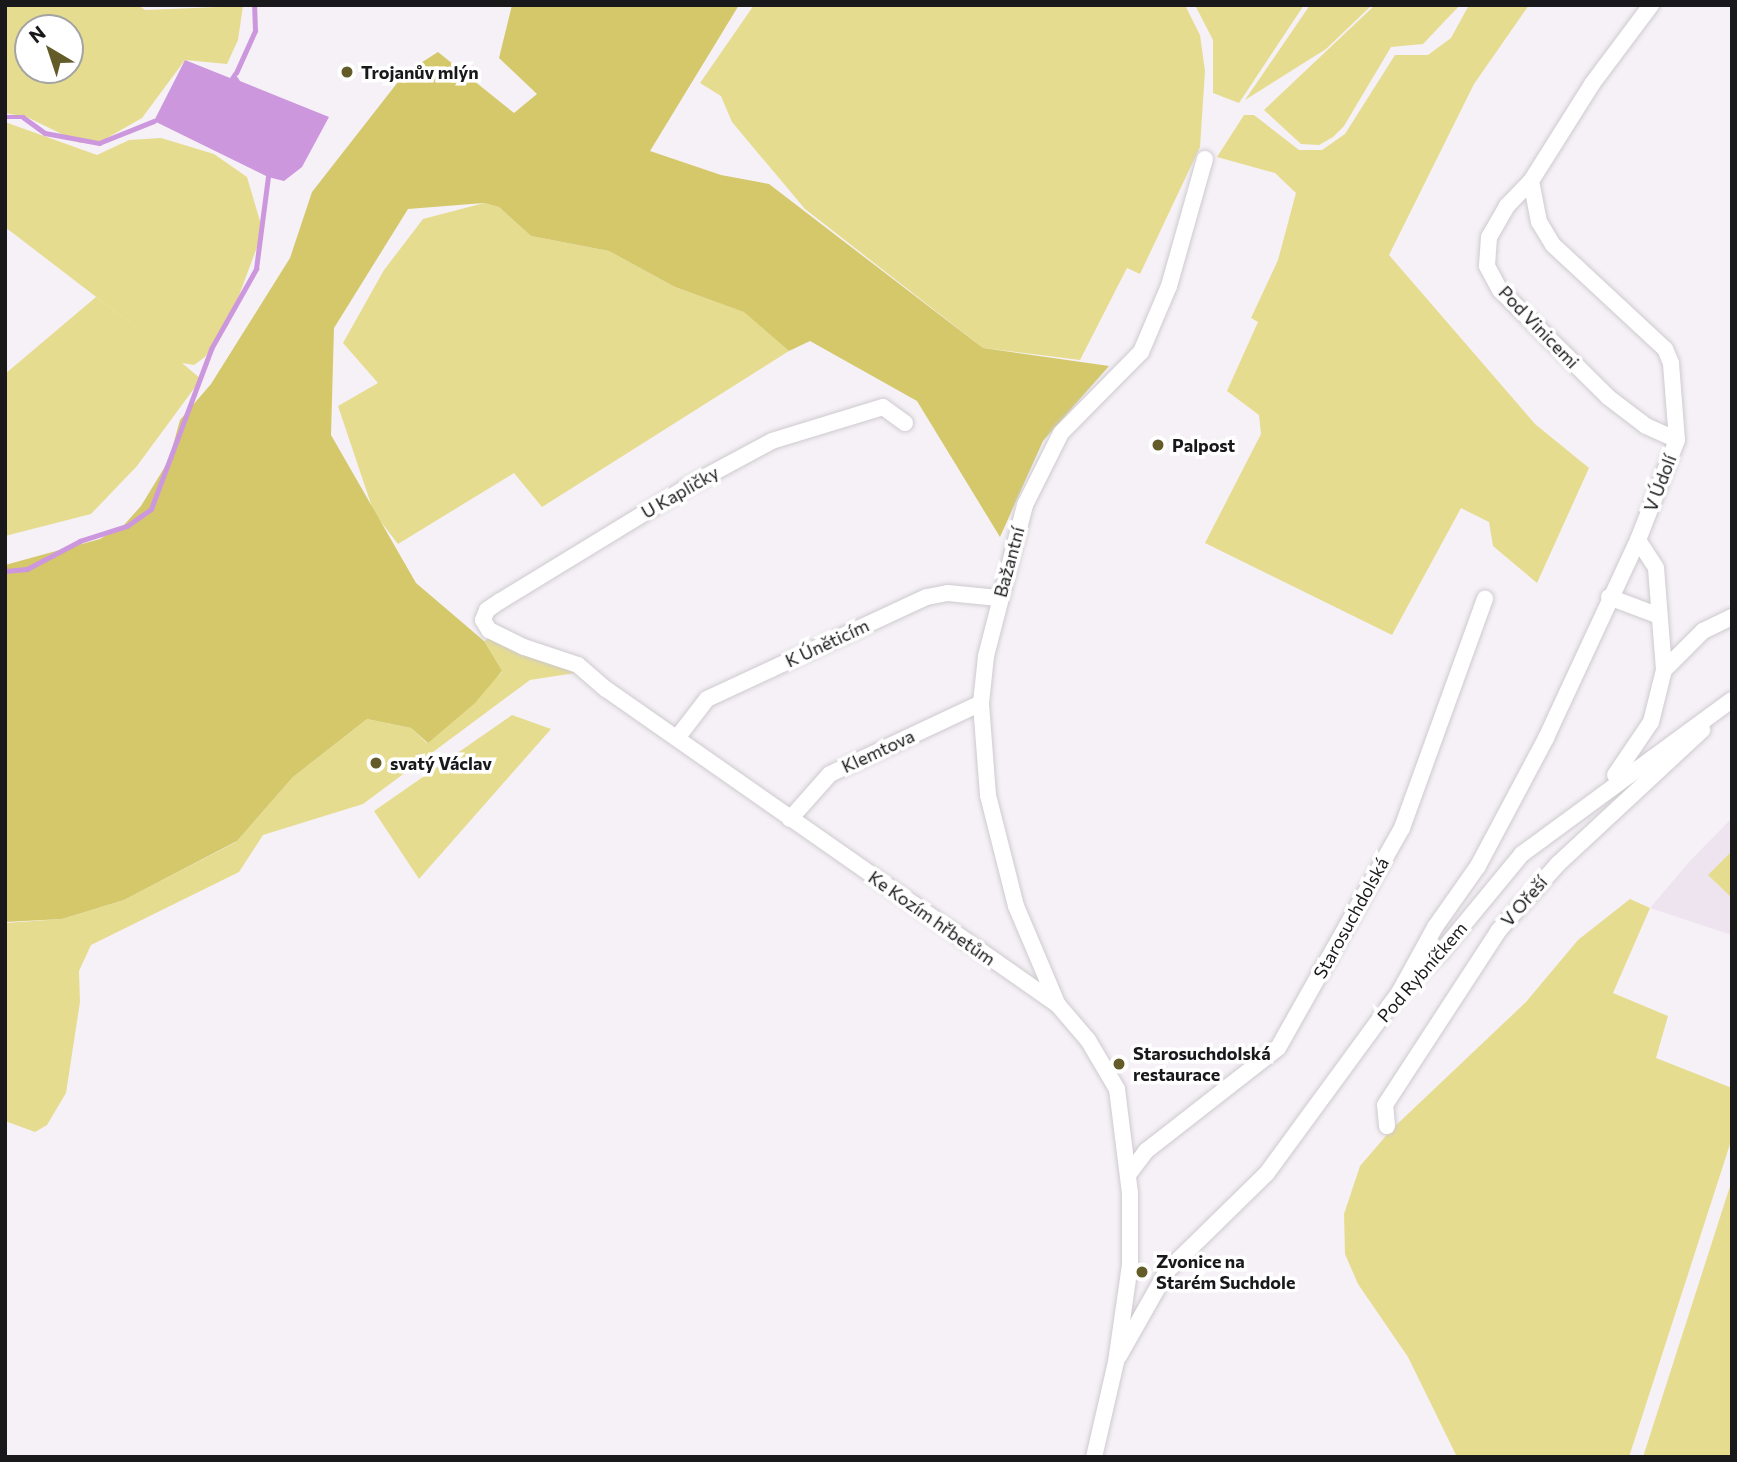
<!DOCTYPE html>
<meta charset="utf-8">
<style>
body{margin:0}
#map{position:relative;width:1737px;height:1462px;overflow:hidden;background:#f5f1f6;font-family:Commissioner,sans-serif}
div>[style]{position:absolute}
.built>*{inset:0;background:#ede4ef}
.green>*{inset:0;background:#e6dc90}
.forest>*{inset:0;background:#d4c86b}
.water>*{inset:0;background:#cd97de}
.stream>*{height:4.5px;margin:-2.25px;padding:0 2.25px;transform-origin:2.25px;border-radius:2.25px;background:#cd97de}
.roads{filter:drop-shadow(0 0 2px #cecacf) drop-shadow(0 0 2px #cecacf)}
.minor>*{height:16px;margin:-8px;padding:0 8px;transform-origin:8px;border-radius:8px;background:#fff}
.dots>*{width:19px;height:19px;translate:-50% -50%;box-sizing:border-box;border:4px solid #fff;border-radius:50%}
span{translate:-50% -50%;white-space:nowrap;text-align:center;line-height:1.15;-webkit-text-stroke:7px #fff;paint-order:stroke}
.poi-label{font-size:18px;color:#19181a;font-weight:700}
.left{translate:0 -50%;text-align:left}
.street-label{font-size:18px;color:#19181a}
.frame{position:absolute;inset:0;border:7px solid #19181a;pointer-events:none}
.north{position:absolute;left:14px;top:14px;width:70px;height:70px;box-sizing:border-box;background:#fff;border:2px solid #a3a3a3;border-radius:50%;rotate:321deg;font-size:19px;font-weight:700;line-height:28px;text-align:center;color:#19181a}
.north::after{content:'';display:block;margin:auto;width:24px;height:32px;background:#635c29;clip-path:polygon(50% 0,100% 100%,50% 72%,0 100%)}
</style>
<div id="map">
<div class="built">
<i style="clip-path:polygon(1732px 818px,1732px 935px,1650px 908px,1689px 862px)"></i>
</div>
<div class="green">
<i style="clip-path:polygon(evenodd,5px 5px,138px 5px,145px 10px,243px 6px,238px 40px,227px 64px,185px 60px,142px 118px,100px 142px,80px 143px,27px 117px,5px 113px,5px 5px,70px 28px,70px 70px,28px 70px,28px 28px,70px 28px)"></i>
<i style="clip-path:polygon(754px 5px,1185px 5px,1200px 35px,1205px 71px,1200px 147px,1140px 274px,1127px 268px,1080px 360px,983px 348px,805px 209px,732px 122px,721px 96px,700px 83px)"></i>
<i style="clip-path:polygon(1195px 5px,1304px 5px,1239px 103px,1213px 93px,1213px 40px)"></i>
<i style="clip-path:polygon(1310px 5px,1372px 5px,1326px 49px,1245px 100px)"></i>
<i style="clip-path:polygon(1375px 5px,1460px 5px,1423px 44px,1391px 47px,1344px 126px,1333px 137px,1319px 145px,1301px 144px,1264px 110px)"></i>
<i style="clip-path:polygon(1469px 5px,1529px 5px,1474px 84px,1389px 255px,1535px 424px,1589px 468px,1537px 583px,1493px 546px,1489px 522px,1461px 508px,1392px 635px,1205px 543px,1261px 434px,1259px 415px,1227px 391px,1258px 322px,1251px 318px,1278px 260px,1296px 193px,1275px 173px,1217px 157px,1244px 115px,1254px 115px,1299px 150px,1322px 150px,1345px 134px,1395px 55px,1428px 55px,1451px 38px)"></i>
<i style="clip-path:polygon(5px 122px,97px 155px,129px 140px,161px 138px,214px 154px,247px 177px,263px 231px,228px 325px,205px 357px,194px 365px,182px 363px,201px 379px,137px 466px,91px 514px,5px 536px,5px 374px,96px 297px,164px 349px,5px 227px)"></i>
<i style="clip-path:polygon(484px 203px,499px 207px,531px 236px,609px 251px,675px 287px,745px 312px,789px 351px,542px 507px,514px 473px,398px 544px,374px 513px,338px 406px,378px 383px,343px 343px,384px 270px,423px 219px)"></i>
<i style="clip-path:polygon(493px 636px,575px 673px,530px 680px,363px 804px,263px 835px,239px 872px,91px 945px,79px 971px,80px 1002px,66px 1093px,47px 1125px,35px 1132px,5px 1121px,5px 923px,62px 919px,124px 900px,236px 842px,293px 777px,367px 719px,411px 728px,427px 743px,502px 672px,484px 641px)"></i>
<i style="clip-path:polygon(512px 715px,551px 729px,419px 879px,374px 811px)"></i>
<i style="clip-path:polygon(1732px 851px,1732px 898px,1708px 875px)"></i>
<i style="clip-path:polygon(1630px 899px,1650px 908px,1613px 993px,1668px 1016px,1656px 1058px,1732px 1088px,1732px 1138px,1629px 1457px,1457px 1457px,1408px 1357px,1358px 1284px,1345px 1254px,1344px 1214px,1360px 1166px,1391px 1130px,1526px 1002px,1578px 940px)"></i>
<i style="clip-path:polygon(1732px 1180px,1732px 1457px,1643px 1457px)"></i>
</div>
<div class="forest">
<i style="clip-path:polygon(512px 5px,739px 5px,650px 151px,721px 175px,769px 184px,983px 348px,1109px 366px,1043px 441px,1000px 537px,917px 401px,810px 341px,789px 351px,744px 312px,675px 287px,609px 251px,531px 236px,499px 207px,484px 203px,408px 209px,334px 328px,331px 435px,416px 583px,484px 641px,502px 671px,475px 703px,428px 743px,411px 728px,367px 719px,293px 777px,237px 841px,124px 900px,62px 919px,5px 922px,5px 565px,100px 539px,124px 525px,141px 506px,169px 460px,180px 420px,211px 384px,290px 258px,312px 192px,405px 73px,438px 52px,514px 113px,537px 94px,499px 58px)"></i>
</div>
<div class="water">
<i style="clip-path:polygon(185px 60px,230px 78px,234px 72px,240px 81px,329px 117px,302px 167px,284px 181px,268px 177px,154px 121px)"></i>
</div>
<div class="stream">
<i style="left:152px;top:5px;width:9px"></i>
<i style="left:236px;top:73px;width:46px;rotate:-65.7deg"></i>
<i style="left:255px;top:31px;width:26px;rotate:-92deg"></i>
<i style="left:5px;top:117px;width:18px"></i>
<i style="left:23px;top:117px;width:27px;rotate:36deg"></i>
<i style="left:45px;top:133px;width:55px;rotate:10.5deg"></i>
<i style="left:99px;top:143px;width:59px;rotate:-21.8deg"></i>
<i style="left:5px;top:571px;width:22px;rotate:-5deg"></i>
<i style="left:27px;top:569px;width:60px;rotate:-27.8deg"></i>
<i style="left:80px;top:541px;width:49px;rotate:-17.7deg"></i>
<i style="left:127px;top:526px;width:29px;rotate:-35deg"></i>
<i style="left:151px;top:509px;width:171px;rotate:-69.4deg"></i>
<i style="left:211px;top:349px;width:92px;rotate:-60.6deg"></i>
<i style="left:256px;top:269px;width:93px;rotate:-82.6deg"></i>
</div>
<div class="roads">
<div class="minor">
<i style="left:1531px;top:181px;width:35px;rotate:134deg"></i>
<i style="left:1507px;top:206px;width:36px;rotate:120deg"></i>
<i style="left:1489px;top:237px;width:29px;rotate:94deg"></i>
<i style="left:1487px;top:266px;width:27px;rotate:62deg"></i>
<i style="left:1500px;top:290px;width:152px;rotate:44.7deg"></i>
<i style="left:1608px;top:397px;width:48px;rotate:37.3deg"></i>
<i style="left:1646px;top:426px;width:34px;rotate:24deg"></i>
<i style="left:905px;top:423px;width:27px;rotate:-144deg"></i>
<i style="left:883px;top:407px;width:116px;rotate:163deg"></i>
<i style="left:772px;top:441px;width:91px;rotate:151.7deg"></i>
<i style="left:692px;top:484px;width:225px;rotate:148.6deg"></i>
<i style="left:500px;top:601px;width:16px;rotate:145deg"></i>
<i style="left:487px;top:610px;width:11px;rotate:112deg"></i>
<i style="left:483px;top:620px;width:12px;rotate:59deg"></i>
<i style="left:489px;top:630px;width:39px;rotate:26deg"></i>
<i style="left:524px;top:647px;width:57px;rotate:18.4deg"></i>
<i style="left:578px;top:665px;width:37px;rotate:41deg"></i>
<i style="left:606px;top:689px;width:552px;rotate:34.96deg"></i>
<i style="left:1058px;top:1005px;width:46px;rotate:49.4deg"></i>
<i style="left:1088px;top:1040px;width:57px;rotate:59.4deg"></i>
<i style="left:1117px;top:1089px;width:105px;rotate:82.9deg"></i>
<i style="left:1130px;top:1193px;width:72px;rotate:90deg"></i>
<i style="left:1130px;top:1265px;width:98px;rotate:98.2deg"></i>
<i style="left:1116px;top:1362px;width:98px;rotate:103deg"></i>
<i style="left:1638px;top:540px;width:33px;rotate:57deg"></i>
<i style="left:1656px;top:568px;width:102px;rotate:85.5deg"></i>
<i style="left:1609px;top:597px;width:51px;rotate:20.6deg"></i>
<i style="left:677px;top:738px;width:49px;rotate:-52.4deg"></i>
<i style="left:707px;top:699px;width:242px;rotate:-24.9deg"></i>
<i style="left:927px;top:597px;width:21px;rotate:-11deg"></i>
<i style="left:948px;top:593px;width:50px;rotate:5.7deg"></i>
<i style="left:1615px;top:775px;width:64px;rotate:-55.8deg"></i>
<i style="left:1651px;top:722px;width:54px;rotate:-76deg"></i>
<i style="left:1664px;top:670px;width:55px;rotate:-45deg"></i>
<i style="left:1703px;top:631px;width:32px;rotate:-26deg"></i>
<i style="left:790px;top:819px;width:60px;rotate:-48.4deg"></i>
<i style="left:830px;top:774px;width:167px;rotate:-25.2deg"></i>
<i style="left:1400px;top:991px;width:73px;rotate:-61.3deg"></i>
<i style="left:1435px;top:927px;width:75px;rotate:-54.8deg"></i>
<i style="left:1478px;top:866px;width:145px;rotate:-62deg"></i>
<i style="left:1546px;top:738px;width:218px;rotate:-65.1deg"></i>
<i style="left:1638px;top:540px;width:107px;rotate:-68.7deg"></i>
<i style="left:1677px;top:440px;width:77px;rotate:-94.5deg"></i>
<i style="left:1671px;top:363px;width:15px;rotate:-113deg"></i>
<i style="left:1665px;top:349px;width:153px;rotate:-137.1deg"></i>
<i style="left:1553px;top:245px;width:27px;rotate:-121deg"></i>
<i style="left:1539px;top:222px;width:42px;rotate:-101deg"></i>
<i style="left:1531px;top:181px;width:115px;rotate:-57.8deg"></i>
<i style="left:1592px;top:84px;width:99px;rotate:-53.2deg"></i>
<i style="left:1057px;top:1003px;width:105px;rotate:-112.9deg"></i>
<i style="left:1016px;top:906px;width:114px;rotate:-104.2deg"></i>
<i style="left:988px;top:795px;width:92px;rotate:-94.4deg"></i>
<i style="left:981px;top:703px;width:47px;rotate:-83.9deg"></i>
<i style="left:986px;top:656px;width:156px;rotate:-75.5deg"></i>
<i style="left:1025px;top:505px;width:80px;rotate:-63.4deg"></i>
<i style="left:1061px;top:433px;width:114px;rotate:-45.4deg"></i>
<i style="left:1141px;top:352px;width:72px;rotate:-67deg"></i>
<i style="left:1169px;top:286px;width:132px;rotate:-74.2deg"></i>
<i style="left:1387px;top:1126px;width:21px;rotate:-95deg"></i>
<i style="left:1385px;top:1105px;width:209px;rotate:-56.9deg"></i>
<i style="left:1499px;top:930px;width:89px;rotate:-48.2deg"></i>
<i style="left:1558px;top:864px;width:197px;rotate:-42.9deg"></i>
<i style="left:1128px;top:1175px;width:30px;rotate:-53deg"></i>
<i style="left:1146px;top:1151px;width:167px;rotate:-38deg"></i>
<i style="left:1278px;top:1048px;width:253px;rotate:-60.6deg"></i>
<i style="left:1402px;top:828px;width:244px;rotate:-70.1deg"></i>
<i style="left:1119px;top:1356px;width:98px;rotate:-60.5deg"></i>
<i style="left:1167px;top:1271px;width:140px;rotate:-44.4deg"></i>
<i style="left:1267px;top:1173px;width:225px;rotate:-53.8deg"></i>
<i style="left:1400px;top:991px;width:58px;rotate:-43.6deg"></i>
<i style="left:1442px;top:951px;width:126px;rotate:-50.5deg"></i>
<i style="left:1522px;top:854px;width:260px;rotate:-36.3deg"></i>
</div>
</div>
<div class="dots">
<i style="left:347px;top:72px;background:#635c29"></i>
<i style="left:1158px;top:445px;background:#635c29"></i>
<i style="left:376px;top:763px;background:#635c29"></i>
<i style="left:1119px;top:1064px;background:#635c29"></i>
<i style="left:1142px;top:1272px;background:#635c29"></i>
</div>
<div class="poi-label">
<span class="left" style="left:361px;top:72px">Trojanův mlýn</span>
<span class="left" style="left:1172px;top:445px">Palpost</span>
<span class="left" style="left:390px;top:763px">svatý Václav</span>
<span class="left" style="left:1133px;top:1064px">Starosuchdolská<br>restaurace</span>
<span class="left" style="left:1156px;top:1272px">Zvonice na<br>Starém Suchdole</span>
</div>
<div class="street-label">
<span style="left:1539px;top:327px;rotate:46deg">Pod Vinicemi</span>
<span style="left:1660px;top:483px;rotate:-69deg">V Údolí</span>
<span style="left:680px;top:492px;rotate:-30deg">U Kapličky</span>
<span style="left:1009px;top:562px;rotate:-75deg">Bažantní</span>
<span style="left:827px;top:643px;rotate:-25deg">K Úněticím</span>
<span style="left:878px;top:751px;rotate:-25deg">Klemtova</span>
<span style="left:1524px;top:901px;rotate:-49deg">V Ořeší</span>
<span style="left:932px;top:918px;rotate:35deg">Ke Kozím hřbetům</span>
<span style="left:1351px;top:918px;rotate:-61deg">Starosuchdolská</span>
<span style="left:1422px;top:972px;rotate:-49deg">Pod Rybníčkem</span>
</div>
<div class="frame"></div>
<div class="north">N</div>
</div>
